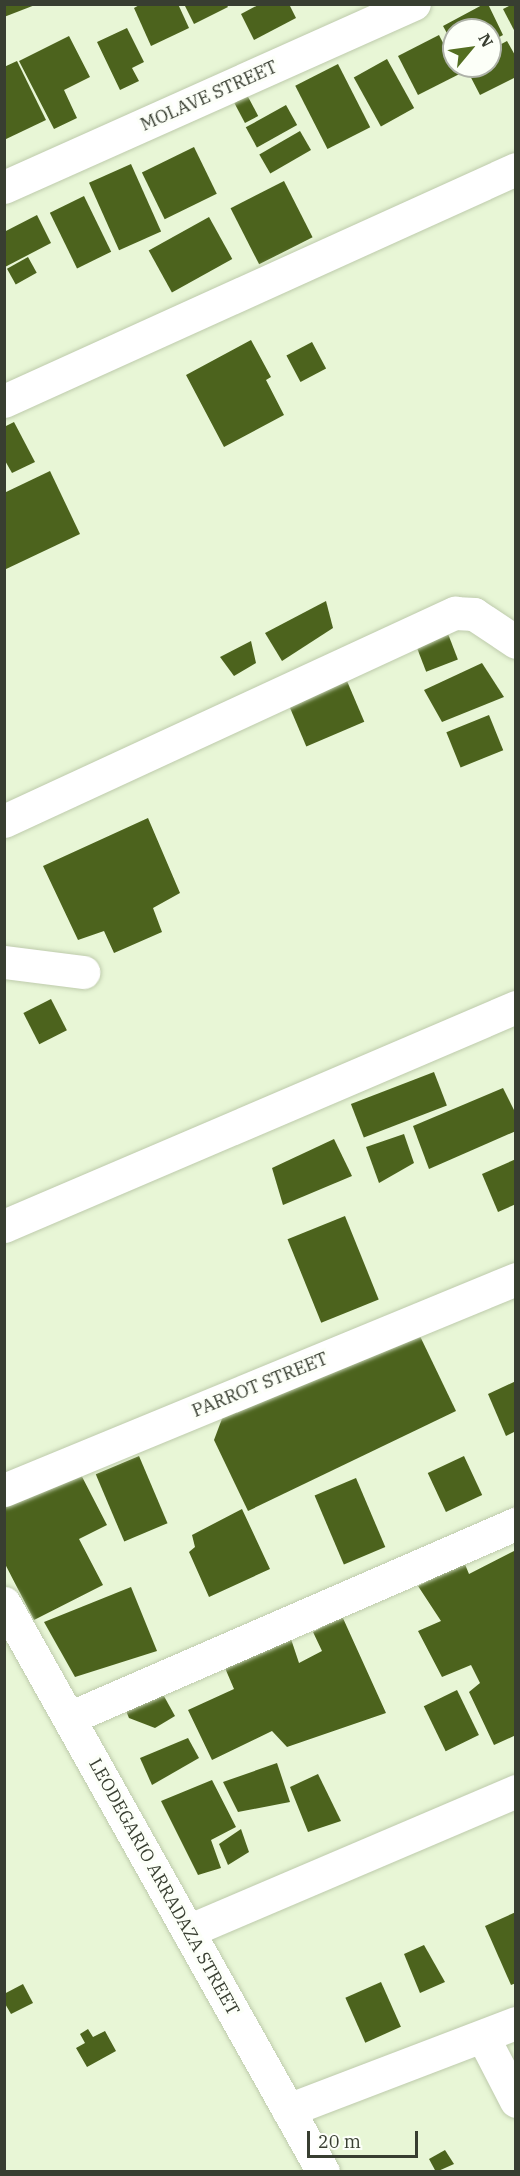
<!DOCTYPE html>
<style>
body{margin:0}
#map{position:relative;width:520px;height:2176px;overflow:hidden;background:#e8f6d6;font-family:"IBM Plex Serif",serif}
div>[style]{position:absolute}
.building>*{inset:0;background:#4c631d;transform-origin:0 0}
.roads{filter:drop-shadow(0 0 2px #becbac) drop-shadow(0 0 2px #becbac)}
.minor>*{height:33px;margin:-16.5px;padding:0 16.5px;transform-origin:16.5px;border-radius:16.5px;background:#fff}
span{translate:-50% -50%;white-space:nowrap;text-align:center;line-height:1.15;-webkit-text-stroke:6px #fcfff8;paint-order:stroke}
.street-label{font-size:18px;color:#383e31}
.frame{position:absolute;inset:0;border:6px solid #383e31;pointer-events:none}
.north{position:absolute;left:442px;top:18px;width:60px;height:60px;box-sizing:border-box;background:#fcfff8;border:2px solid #aeb2a8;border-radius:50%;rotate:61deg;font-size:16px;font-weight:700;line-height:24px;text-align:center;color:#383e31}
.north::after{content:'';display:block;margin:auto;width:21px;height:27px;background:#546e21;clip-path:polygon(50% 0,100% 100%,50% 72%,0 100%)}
.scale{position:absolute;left:307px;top:2131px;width:111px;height:27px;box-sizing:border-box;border:3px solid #383e31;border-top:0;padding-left:8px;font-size:18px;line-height:21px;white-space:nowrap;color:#383e31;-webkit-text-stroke:4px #fcfff8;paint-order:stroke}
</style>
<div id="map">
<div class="building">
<i style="clip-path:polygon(4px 4px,35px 4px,35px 5px,4px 17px)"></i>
<i style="clip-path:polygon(141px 4px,178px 4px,189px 28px,151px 46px,134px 8px)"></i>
<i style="clip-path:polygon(184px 4px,226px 4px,228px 7px,194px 24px)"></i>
<i style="clip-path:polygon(260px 4px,289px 4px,296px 18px,254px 40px,241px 14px)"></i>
<i style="clip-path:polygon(484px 4px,488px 4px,503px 35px,490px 42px,490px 30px,454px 30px,454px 46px,443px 26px)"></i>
<i style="clip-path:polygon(513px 4px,516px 4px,516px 34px,503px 9px)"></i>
<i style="clip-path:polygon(127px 28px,144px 62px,132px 68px,139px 81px,120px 90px,97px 42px)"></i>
<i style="left:439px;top:35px;width:44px;height:46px;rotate:63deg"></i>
<i style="clip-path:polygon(69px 36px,90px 77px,64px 90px,77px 118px,54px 129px,19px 61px)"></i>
<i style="clip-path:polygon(507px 41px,516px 57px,516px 77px,480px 95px,465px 66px,490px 66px,490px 50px)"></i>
<i style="left:387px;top:59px;width:56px;height:38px;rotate:61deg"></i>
<i style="clip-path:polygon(17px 61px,46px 120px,4px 140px,4px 67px)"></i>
<i style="left:338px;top:64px;width:71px;height:48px;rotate:63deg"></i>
<i style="left:246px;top:93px;width:26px;height:15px;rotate:62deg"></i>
<i style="left:286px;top:105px;width:23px;height:46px;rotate:61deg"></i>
<i style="left:300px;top:131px;width:22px;height:47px;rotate:60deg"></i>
<i style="left:194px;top:147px;width:52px;height:58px;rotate:64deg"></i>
<i style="left:131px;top:164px;width:74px;height:46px;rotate:66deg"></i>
<i style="left:284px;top:181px;width:63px;height:60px;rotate:63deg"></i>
<i style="left:84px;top:196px;width:62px;height:38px;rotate:64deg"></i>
<i style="clip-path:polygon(37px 215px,51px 243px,5px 267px,4px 232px)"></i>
<i style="left:209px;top:217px;width:48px;height:69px;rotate:61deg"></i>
<i style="left:28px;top:257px;width:18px;height:24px;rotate:61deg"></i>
<i style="clip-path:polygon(251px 340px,271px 377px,266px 380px,284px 415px,224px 447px,186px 375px)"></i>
<i style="left:312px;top:342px;width:30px;height:29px;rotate:62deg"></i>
<i style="clip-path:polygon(14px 422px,35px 462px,12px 473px,4px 459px,4px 427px)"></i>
<i style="clip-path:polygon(50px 471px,80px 534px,4px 570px,4px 493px)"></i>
<i style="clip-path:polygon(326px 601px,333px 628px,282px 661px,265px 633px)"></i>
<i style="left:445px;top:626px;width:36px;height:34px;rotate:69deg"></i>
<i style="clip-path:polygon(251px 641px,256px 663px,234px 676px,220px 657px)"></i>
<i style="clip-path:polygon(482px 663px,504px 697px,442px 722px,424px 690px)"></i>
<i style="left:344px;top:674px;width:52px;height:63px;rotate:67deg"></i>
<i style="left:489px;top:715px;width:38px;height:46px;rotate:68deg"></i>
<i style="clip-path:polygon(148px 818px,180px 893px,153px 908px,162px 932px,114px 953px,104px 931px,78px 940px,43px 866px)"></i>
<i style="left:51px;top:999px;width:35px;height:31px;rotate:63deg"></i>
<i style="left:434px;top:1072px;width:36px;height:89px;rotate:69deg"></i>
<i style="clip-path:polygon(503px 1088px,516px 1114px,516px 1131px,429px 1169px,413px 1126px)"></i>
<i style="clip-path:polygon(404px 1134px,414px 1163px,379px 1183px,366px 1147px)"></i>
<i style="clip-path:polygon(334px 1139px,352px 1176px,283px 1205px,272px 1168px)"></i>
<i style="clip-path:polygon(516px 1159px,516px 1204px,498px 1212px,482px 1174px)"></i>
<i style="left:345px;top:1216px;width:90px;height:62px;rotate:68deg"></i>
<i style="clip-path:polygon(418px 1332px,456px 1411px,248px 1511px,214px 1440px,223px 1416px)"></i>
<i style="clip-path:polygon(516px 1381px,516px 1431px,506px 1436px,488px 1394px)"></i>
<i style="left:139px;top:1456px;width:73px;height:47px;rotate:67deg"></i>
<i style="left:464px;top:1456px;width:43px;height:40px;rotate:65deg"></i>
<i style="clip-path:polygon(77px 1467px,107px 1525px,79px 1539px,103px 1585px,34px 1620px,4px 1562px,4px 1505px)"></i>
<i style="left:356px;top:1478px;width:75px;height:45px;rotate:67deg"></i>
<i style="clip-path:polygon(242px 1509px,270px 1569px,209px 1597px,189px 1552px,195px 1547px,192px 1535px)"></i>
<i style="clip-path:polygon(516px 1550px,516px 1735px,494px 1745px,469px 1692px,480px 1683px,471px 1665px,442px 1677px,418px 1631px,441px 1621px,418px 1586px,464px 1562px,469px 1574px)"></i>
<i style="clip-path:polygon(131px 1587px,157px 1651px,75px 1677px,44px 1622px)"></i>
<i style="clip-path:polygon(342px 1616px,386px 1713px,287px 1747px,272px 1731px,212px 1760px,188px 1710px,234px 1689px,225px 1668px,291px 1639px,299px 1663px,322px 1651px,313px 1632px)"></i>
<i style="clip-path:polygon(160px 1689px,175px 1716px,155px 1728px,129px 1718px,123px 1704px)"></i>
<i style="left:457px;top:1690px;width:50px;height:37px;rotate:64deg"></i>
<i style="clip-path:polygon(188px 1738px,199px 1758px,152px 1785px,140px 1758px)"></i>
<i style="clip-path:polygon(277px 1763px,290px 1802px,238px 1812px,223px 1782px)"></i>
<i style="clip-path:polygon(318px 1774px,341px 1821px,308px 1832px,290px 1787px)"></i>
<i style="clip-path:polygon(212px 1780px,236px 1827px,211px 1840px,221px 1868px,198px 1875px,161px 1801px)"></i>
<i style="clip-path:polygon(241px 1829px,249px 1852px,228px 1865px,219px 1844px)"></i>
<i style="clip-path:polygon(516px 1912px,516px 1983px,511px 1985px,485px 1926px)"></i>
<i style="clip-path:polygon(424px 1945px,445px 1982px,420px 1993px,404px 1954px)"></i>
<i style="left:381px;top:1982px;width:49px;height:39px;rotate:66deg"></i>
<i style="clip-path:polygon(23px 1984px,33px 2003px,11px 2014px,4px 2002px,4px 1994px)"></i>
<i style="clip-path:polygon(88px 2029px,93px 2037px,105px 2031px,116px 2051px,87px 2067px,76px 2048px,85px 2043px,80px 2034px)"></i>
<i style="clip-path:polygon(445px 2150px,454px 2164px,436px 2172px,429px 2159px)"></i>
</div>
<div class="roads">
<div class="minor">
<i style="left:4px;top:187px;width:449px;rotate:-24.1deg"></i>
<i style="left:4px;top:401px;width:562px;rotate:-24.38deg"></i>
<i style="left:4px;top:821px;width:497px;rotate:-24.8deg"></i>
<i style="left:455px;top:613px;width:19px;rotate:3deg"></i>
<i style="left:474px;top:614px;width:50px;rotate:33.7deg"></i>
<i style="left:4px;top:962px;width:80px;rotate:7.2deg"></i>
<i style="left:4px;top:1226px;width:557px;rotate:-23.16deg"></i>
<i style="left:4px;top:1490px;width:554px;rotate:-22.4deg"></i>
<i style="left:4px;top:1603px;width:652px;rotate:60.72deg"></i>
<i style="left:69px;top:1718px;width:487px;rotate:-23.5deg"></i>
<i style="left:188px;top:1931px;width:357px;rotate:-23.1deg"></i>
<i style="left:483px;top:2037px;width:72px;rotate:62.7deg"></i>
<i style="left:288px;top:2110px;width:244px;rotate:-20.9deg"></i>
</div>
</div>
<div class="street-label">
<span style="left:209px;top:96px;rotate:-24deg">MOLAVE STREET</span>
<span style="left:260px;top:1385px;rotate:-22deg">PARROT STREET</span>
<span style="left:164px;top:1887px;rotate:61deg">LEODEGARIO ARRADAZA STREET</span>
</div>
<div class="frame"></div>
<div class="north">N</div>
<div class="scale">20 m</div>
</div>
